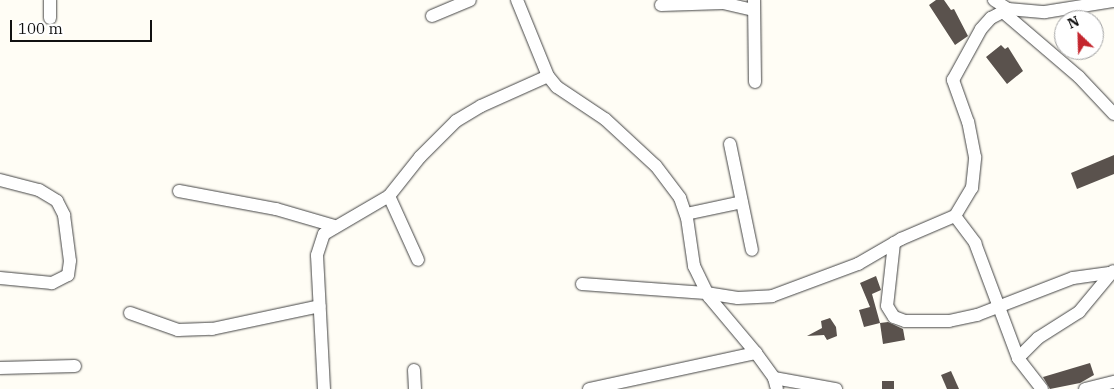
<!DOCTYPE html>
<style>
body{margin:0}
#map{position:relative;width:1114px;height:389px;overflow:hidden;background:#fffdf5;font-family:"IBM Plex Serif",serif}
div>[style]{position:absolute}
.building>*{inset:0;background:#5a524d;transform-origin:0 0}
.roads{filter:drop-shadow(0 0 1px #444) drop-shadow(0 0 1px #444)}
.minor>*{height:12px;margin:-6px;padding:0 6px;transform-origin:6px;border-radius:6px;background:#fff}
span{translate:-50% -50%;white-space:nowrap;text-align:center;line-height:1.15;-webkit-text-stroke:5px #fff;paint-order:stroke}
.north{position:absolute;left:1054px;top:10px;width:50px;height:50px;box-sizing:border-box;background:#fff;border:1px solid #a0a0a0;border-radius:50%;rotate:336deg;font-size:14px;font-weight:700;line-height:20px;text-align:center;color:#111}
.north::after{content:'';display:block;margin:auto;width:18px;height:22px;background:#c4262e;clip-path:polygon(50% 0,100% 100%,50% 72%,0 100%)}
.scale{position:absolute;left:10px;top:20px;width:142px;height:22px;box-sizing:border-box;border:2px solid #111;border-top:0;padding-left:6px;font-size:15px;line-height:18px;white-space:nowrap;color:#111;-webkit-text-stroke:4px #fff;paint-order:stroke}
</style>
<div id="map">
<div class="building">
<i style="clip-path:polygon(936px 0,944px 0,951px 10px,954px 9px,968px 36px,955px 45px,929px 5px)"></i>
<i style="clip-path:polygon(1001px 45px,1005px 49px,1008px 47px,1023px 71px,1007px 84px,986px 57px)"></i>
<i style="clip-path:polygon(1114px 155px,1114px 174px,1077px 189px,1071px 173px)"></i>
<i style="clip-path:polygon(876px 276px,881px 290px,872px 294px,880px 323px,864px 327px,859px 310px,870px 307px,860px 283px)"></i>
<i style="clip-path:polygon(830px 318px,836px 327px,837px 336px,827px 340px,824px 335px,807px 336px,822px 328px,821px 321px)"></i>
<i style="clip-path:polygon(888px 322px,903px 329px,905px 340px,883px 344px,880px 323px)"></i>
<i style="clip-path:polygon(1090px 363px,1094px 375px,1080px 383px,1050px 389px,1043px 377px)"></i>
<i style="clip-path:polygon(951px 371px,959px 389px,947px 389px,941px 375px)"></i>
<i style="left:894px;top:381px;width:8px;height:12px;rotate:90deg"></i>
</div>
<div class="roads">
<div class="minor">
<i style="left:517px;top:0;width:82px;rotate:67.8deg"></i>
<i style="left:548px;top:76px;width:14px;rotate:51deg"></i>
<i style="left:557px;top:87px;width:58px;rotate:33.7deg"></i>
<i style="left:605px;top:119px;width:69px;rotate:42.7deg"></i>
<i style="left:656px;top:166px;width:40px;rotate:53deg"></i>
<i style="left:680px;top:198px;width:21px;rotate:71deg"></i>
<i style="left:687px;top:218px;width:49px;rotate:81.7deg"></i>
<i style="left:694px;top:266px;width:34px;rotate:64deg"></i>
<i style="left:709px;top:297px;width:73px;rotate:50deg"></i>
<i style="left:756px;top:353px;width:31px;rotate:54deg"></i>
<i style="left:774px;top:378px;width:11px;rotate:75deg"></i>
<i style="left:754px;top:0;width:82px;rotate:89.3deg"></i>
<i style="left:994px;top:0;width:17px;rotate:33deg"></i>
<i style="left:1008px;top:9px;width:37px;rotate:5deg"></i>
<i style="left:1045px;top:12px;width:70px;rotate:-9.1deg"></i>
<i style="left:661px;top:5px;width:62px;rotate:-1.8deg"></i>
<i style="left:723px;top:3px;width:31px;rotate:13deg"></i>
<i style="left:1003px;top:12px;width:100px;rotate:40.5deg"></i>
<i style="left:1079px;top:77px;width:51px;rotate:46.6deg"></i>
<i style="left:432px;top:16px;width:41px;rotate:-22.8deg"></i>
<i style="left:50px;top:18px;width:18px;rotate:-90deg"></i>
<i style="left:730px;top:144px;width:108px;rotate:78.3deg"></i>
<i style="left:0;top:180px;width:40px;rotate:14.4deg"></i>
<i style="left:39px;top:190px;width:21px;rotate:31deg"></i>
<i style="left:57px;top:201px;width:16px;rotate:63deg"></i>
<i style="left:64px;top:215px;width:46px;rotate:82.6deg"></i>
<i style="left:70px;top:261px;width:14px;rotate:98deg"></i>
<i style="left:68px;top:275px;width:18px;rotate:153deg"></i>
<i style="left:52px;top:283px;width:52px;rotate:-174.5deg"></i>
<i style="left:179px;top:191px;width:99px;rotate:10.5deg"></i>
<i style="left:276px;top:209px;width:60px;rotate:16.3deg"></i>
<i style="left:389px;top:196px;width:70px;rotate:65.6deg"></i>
<i style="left:686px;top:214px;width:57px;rotate:-12.1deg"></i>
<i style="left:955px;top:216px;width:33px;rotate:-59deg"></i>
<i style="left:972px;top:188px;width:31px;rotate:-84deg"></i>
<i style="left:975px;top:157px;width:36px;rotate:-101deg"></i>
<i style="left:968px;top:122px;width:45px;rotate:-109.7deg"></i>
<i style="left:953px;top:80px;width:58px;rotate:-61.2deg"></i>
<i style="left:981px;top:29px;width:15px;rotate:-48deg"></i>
<i style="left:991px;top:18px;width:19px;rotate:-28deg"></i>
<i style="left:894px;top:243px;width:63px;rotate:96.3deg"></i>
<i style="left:887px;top:306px;width:13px;rotate:58deg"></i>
<i style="left:894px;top:317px;width:12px;rotate:20deg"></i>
<i style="left:905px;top:321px;width:44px"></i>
<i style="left:949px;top:321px;width:29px;rotate:-12deg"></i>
<i style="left:977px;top:315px;width:103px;rotate:-21.1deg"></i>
<i style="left:1073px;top:278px;width:35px;rotate:-8deg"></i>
<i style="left:582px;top:284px;width:124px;rotate:4.2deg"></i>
<i style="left:706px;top:293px;width:32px;rotate:9deg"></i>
<i style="left:738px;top:298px;width:34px;rotate:-3deg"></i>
<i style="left:772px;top:296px;width:92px;rotate:-20.4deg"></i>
<i style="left:858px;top:264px;width:50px;rotate:-30.2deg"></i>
<i style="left:901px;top:239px;width:59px;rotate:-23.1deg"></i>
<i style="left:955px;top:216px;width:34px;rotate:53deg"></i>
<i style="left:975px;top:243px;width:123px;rotate:69.5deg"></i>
<i style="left:130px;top:313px;width:51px;rotate:19.5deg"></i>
<i style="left:178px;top:330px;width:34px;rotate:-2deg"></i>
<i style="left:212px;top:329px;width:110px;rotate:-12deg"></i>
<i style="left:0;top:368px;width:75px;rotate:-1.5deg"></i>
<i style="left:414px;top:370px;width:19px;rotate:87deg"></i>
<i style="left:774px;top:378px;width:63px;rotate:10.1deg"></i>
<i style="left:324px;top:389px;width:134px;rotate:-93deg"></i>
<i style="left:317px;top:255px;width:22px;rotate:-72deg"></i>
<i style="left:324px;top:234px;width:75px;rotate:-30.3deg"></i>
<i style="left:389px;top:196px;width:50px;rotate:-51.5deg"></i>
<i style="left:420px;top:157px;width:51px;rotate:-45deg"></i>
<i style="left:456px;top:121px;width:29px;rotate:-31deg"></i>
<i style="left:481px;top:106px;width:73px;rotate:-24.1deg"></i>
<i style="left:589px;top:389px;width:171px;rotate:-12.2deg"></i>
<i style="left:1042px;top:389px;width:39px;rotate:-128deg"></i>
<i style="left:1018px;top:358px;width:28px;rotate:-45deg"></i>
<i style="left:1038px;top:338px;width:49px;rotate:-32.4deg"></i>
<i style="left:1079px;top:312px;width:53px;rotate:-50.3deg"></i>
<i style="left:1085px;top:389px;width:30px;rotate:-14deg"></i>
</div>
</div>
<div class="north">N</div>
<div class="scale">100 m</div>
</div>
